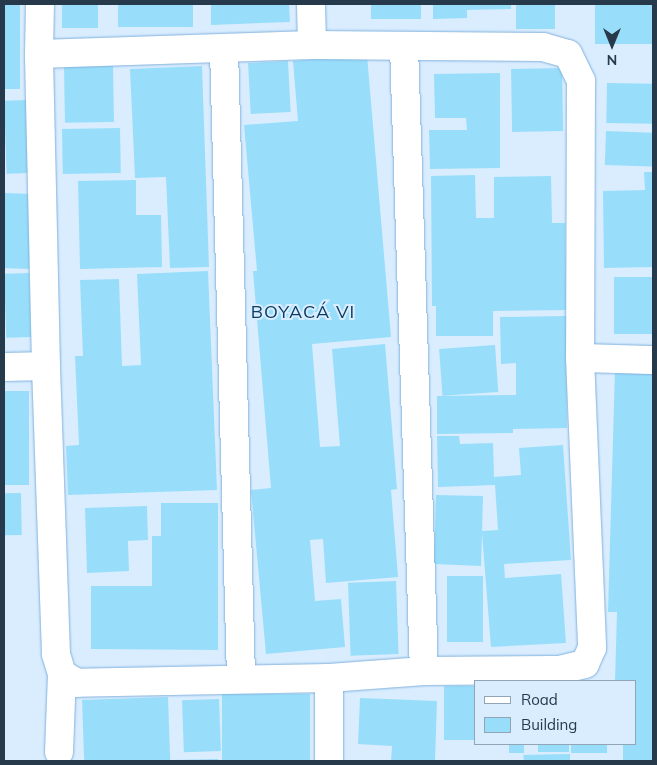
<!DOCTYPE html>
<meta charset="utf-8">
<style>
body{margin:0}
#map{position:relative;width:657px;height:765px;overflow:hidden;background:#d9edff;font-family:Mulish,sans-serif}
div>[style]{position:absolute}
.building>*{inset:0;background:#98defa;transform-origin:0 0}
.roads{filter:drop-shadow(0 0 1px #81b1dc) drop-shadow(0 0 1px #81b1dc)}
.minor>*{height:28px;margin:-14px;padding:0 14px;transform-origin:14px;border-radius:14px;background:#fff}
span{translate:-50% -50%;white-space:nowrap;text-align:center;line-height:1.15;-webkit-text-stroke:4px #d9edff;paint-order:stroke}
.quarter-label{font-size:18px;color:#0c3e63;letter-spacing:1px}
.frame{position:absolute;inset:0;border:5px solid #263a4c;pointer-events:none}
.legend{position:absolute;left:474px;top:680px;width:162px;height:65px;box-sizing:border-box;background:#d9edff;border:1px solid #91a5b7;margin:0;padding:6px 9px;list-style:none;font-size:15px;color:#263a4c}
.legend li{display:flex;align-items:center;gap:10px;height:25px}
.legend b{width:25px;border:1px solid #91a5b7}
.north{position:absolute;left:587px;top:20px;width:50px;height:50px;-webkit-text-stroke:4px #d9edff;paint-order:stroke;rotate:180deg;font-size:14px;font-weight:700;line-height:20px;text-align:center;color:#263a4c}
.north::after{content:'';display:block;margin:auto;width:18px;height:22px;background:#263a4c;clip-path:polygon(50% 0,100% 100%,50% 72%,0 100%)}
</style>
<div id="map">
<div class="building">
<i style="left:4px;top:4px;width:16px;height:85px"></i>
<i style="left:62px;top:4px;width:36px;height:24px"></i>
<i style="left:118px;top:4px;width:75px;height:23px"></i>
<i style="clip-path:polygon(211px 4px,289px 4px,290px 22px,211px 25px)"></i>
<i style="left:371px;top:4px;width:50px;height:15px"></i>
<i style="clip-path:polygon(433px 4px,511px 4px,511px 9px,467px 10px,467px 18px,433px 19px)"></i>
<i style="left:516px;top:4px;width:39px;height:25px"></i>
<i style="left:595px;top:4px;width:58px;height:40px"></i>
<i style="clip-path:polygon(367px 55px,391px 337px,312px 344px,320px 447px,340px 446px,332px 349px,385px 344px,397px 489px,391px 490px,398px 577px,326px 583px,323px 539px,310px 540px,315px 601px,341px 599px,345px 647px,266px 654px,251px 490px,271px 488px,253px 271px,257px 271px,244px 125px,298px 121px,293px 61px)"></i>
<i style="left:288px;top:61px;width:51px;height:40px;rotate:87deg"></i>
<i style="left:113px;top:66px;width:56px;height:49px;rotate:89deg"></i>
<i style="clip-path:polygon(202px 66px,209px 267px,170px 268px,166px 177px,135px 178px,130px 69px)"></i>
<i style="left:562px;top:68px;width:63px;height:51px;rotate:89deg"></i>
<i style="clip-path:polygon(500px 73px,500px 168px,430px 169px,429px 130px,467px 130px,466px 118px,435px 118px,434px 74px)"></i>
<i style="left:607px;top:83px;width:46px;height:40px;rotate:1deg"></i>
<i style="left:26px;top:100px;width:73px;height:22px;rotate:88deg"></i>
<i style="left:120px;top:128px;width:45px;height:58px;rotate:89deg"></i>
<i style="left:606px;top:131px;width:47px;height:34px;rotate:2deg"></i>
<i style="clip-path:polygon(644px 172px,653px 172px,653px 267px,604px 268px,603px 191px,645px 190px)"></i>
<i style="clip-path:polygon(475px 175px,476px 218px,494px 218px,494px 177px,551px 176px,552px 223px,565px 223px,566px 310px,493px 311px,493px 336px,436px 336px,436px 306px,432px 306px,431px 176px)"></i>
<i style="clip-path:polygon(136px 180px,136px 215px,161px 215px,162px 267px,80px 269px,78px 181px)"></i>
<i style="left:4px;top:193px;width:28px;height:75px;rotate:2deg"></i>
<i style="clip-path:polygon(208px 271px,217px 490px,68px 495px,66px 446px,79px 445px,75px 356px,83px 356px,80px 280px,119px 279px,122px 366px,141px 365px,137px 274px)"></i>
<i style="left:29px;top:273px;width:64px;height:25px;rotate:88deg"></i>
<i style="left:614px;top:277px;width:39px;height:57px"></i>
<i style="clip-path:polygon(566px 316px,567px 428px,513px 429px,513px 433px,437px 434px,437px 396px,516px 395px,516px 363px,501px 364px,500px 317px)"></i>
<i style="left:495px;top:345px;width:47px;height:56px;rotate:86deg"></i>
<i style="clip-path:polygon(615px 369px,653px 371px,653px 761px,623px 761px,623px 744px,636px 744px,636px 681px,615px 681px,617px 612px,608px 612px)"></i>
<i style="left:4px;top:391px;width:25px;height:94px"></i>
<i style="clip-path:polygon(437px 436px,459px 436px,460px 444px,493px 443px,494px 477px,521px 475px,519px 448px,563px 445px,571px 560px,504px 564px,505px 578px,561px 574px,566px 643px,491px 647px,482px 533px,481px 566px,434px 564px,436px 495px,483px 496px,482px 531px,498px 530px,495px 485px,438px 487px)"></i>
<i style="left:21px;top:493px;width:42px;height:17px;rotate:89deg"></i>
<i style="clip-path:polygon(161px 503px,218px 503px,218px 650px,91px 649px,91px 586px,152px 586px,152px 536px,161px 536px)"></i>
<i style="clip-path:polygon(147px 506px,148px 540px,128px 541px,129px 571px,87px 573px,85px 508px)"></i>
<i style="left:447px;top:576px;width:36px;height:66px"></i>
<i style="left:396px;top:581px;width:73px;height:48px;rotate:88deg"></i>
<i style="left:476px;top:686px;width:54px;height:32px;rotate:90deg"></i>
<i style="left:222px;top:694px;width:88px;height:67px"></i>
<i style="left:168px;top:697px;width:64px;height:86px;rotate:88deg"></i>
<i style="clip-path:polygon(360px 698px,437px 701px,435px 761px,391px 761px,392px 746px,358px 744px)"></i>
<i style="left:219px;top:699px;width:52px;height:37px;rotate:88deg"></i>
<i style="left:509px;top:744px;width:15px;height:9px"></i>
<i style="left:538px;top:744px;width:31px;height:8px"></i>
<i style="left:571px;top:744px;width:36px;height:9px"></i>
<i style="clip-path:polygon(570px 754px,570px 761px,524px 761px,523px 755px)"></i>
<i style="clip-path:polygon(218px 759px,218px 761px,171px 761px,171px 760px)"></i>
</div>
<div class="roads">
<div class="minor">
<i style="left:311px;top:4px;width:41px;rotate:88.6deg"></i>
<i style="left:312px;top:45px;width:231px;rotate:0.5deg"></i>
<i style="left:543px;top:47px;width:26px;rotate:16deg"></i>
<i style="left:568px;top:54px;width:30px;rotate:64deg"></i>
<i style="left:581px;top:81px;width:277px;rotate:90.2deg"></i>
<i style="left:580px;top:358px;width:290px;rotate:87.6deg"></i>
<i style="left:592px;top:648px;width:17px;rotate:114deg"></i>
<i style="left:585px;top:664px;width:26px;rotate:167deg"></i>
<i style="left:560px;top:670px;width:136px;rotate:179.6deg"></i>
<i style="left:424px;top:671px;width:95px;rotate:175.8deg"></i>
<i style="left:329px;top:678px;width:252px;rotate:178.9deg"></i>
<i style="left:77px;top:683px;width:17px;rotate:-149deg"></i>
<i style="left:62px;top:674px;width:21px;rotate:-107deg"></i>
<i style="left:56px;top:654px;width:288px;rotate:-92deg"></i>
<i style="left:46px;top:366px;width:312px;rotate:-91.3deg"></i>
<i style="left:39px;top:54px;width:273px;rotate:-1.9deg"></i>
<i style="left:404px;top:46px;width:625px;rotate:88.17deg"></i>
<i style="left:224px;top:49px;width:630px;rotate:88.45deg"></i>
<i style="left:39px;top:54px;width:50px;rotate:-88.9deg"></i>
<i style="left:580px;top:358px;width:73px;rotate:1.6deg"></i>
<i style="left:4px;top:367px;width:42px;rotate:-1.4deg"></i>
<i style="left:329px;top:678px;width:83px;rotate:90deg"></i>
<i style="left:59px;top:752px;width:78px;rotate:-87.8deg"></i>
</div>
</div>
<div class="quarter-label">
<span style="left:303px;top:312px">BOYACÁ VI</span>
</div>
<div class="frame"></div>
<ul class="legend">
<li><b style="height:6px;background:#fff"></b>Road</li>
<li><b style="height:14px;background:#98defa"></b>Building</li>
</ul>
<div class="north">N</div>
</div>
